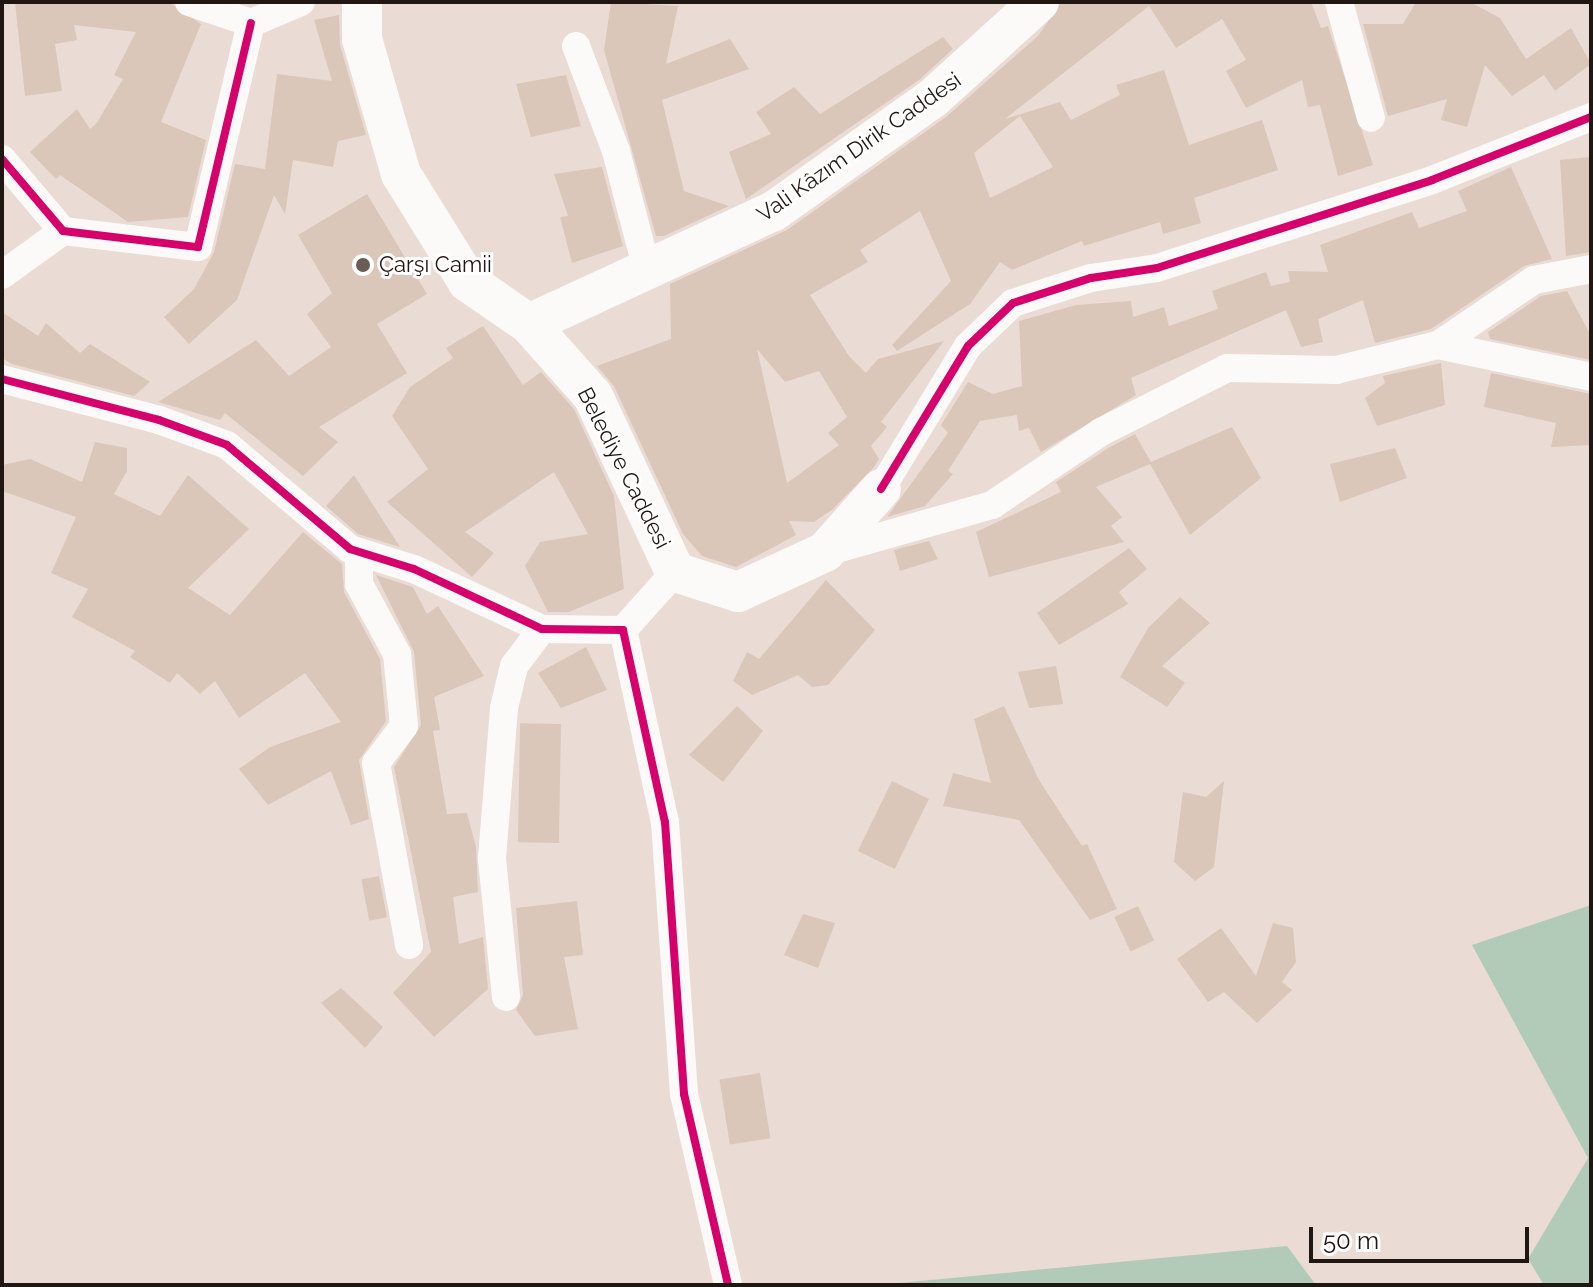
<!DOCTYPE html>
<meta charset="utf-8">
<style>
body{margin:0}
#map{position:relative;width:1593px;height:1287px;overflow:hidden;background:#eadcd4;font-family:Raleway,sans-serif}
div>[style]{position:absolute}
.green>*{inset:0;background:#b2cbb8}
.building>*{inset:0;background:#dbc6ba;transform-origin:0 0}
.street>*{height:28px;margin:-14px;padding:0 14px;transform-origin:14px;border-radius:14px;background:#fcfaf9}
.secondary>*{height:40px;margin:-20px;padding:0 20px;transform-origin:20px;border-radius:20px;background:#fcfaf9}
.cycleway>*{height:8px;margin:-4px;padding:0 4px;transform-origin:4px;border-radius:4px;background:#d6006c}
.dots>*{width:22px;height:22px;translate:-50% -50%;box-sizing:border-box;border:4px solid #fff;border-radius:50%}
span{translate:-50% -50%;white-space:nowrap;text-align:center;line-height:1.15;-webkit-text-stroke:6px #fff;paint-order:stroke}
.street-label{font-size:22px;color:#211712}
.poi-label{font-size:22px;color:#211712}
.left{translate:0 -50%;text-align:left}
.frame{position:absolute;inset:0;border:4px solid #211712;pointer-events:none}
.scale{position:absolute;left:1309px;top:1227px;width:220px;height:36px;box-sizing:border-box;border:4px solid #211712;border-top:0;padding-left:10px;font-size:24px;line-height:28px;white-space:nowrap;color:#211712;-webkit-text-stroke:6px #fff;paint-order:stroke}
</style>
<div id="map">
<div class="green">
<i style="clip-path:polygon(1591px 905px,1591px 1285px,1544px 1285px,1528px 1259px,1588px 1158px,1472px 945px)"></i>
<i style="clip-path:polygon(1287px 1246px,1316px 1285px,878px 1285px)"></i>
</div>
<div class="building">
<i style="clip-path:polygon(15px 2px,169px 2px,201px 24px,161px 122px,206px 140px,188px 217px,128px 222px,60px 175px,56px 179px,30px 152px,77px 109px,90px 129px,96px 124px,123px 79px,114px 75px,136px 32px,74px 25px,77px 40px,55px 44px,62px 91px,25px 96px)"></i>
<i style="clip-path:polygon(611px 2px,678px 6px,666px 64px,730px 39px,749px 69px,662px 100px,684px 191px,729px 206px,664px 236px,656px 236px,604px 50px)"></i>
<i style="clip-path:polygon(evenodd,1061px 2px,1311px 2px,1321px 28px,1328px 26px,1373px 165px,1338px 176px,1320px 105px,1308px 107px,1302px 80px,1246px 108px,1226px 71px,1246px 60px,1222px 19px,1176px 48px,1149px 6px,1005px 119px,1060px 102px,1071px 120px,1120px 95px,1116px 85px,1164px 70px,1189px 145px,1262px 120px,1278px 170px,1194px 198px,1201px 223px,1163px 234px,1160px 222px,1084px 246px,1082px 241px,1012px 270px,1000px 262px,970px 304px,897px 351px,892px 345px,951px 281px,920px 211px,860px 250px,868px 262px,810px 295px,849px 356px,866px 373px,878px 359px,944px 341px,881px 422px,887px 427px,871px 446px,879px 459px,874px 467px,833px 509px,814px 522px,789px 521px,796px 535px,736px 567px,702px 556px,683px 534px,614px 386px,597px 366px,671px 339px,670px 284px,787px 230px,946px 117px,1038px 36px,1061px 2px,1020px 116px,1053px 167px,990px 198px,974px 153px,1020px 116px,1061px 2px,757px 349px,785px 382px,819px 371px,847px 417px,828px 433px,839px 445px,787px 483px,757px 349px)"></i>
<i style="clip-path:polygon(1416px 2px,1470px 2px,1500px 18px,1526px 59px,1571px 28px,1591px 64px,1555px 91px,1544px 75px,1512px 96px,1485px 65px,1467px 127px,1441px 120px,1447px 99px,1388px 116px,1363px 24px,1403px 24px)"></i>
<i style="clip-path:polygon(339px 15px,340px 45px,366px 135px,338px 141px,333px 167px,293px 160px,285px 214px,274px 195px,237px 300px,189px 344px,164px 317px,194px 289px,214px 252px,235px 164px,265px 169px,277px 74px,332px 81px,314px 20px)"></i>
<i style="clip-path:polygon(943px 37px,953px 49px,919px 80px,746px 199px,729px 152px,771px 134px,756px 112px,794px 87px,820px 114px)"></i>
<i style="clip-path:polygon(566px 75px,581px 126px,531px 137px,516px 84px)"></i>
<i style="clip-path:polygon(1591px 157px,1591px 252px,1566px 256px,1560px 160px)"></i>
<i style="clip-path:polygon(602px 167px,623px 246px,572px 263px,560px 217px,568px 216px,554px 174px)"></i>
<i style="clip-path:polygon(1511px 167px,1552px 259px,1524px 266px,1431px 329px,1375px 343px,1363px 300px,1318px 319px,1323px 342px,1301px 347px,1286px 310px,1131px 378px,1136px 395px,1041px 452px,1029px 428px,1019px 431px,1017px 415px,980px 421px,948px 471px,953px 474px,925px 506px,887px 517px,948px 433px,941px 425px,968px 382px,993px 394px,1022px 386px,1019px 321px,1076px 305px,1131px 301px,1133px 317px,1164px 307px,1169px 326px,1218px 309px,1212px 291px,1266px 272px,1271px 286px,1290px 282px,1288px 271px,1328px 272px,1320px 245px,1412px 212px,1419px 228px,1467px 211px,1458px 191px)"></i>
<i style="clip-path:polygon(367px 194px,427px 294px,377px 324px,407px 373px,319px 427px,338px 442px,303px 476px,225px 413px,220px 420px,158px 402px,256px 340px,289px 376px,331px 347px,307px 314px,332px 293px,298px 235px)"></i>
<i style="clip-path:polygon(1567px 291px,1591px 336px,1591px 360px,1490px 339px,1488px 332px,1541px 296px)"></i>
<i style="clip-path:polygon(2px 312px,38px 336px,46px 323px,80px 353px,90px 344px,150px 382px,134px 396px,12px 364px,2px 358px)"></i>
<i style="clip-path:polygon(483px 326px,523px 385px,541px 372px,574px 409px,614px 496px,624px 589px,569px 612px,548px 612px,525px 566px,540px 542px,588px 534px,554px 472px,465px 532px,494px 553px,472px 577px,387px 502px,428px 469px,392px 416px,410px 387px,453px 358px,446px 348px)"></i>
<i style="clip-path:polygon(1441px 363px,1445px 405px,1377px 426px,1365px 398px,1385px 383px,1383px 376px)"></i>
<i style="clip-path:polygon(1491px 373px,1591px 394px,1591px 445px,1551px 447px,1556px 423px,1484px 407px)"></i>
<i style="clip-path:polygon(1232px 427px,1261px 478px,1190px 535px,1150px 464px,1096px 487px,1122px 517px,1111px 526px,1124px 542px,989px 577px,976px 532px,1061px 492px,1056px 482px,1110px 447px,1135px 434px,1151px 462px)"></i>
<i style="clip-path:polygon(95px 442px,127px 448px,127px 471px,114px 494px,160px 516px,188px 475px,249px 529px,188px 588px,230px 615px,303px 532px,342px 564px,344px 592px,380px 659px,386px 721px,359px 760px,369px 819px,351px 825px,331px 771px,268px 805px,239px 769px,270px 747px,341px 722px,305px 673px,239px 718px,215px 681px,200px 694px,177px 673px,170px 683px,130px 657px,135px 651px,72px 617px,88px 589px,51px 573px,76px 517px,2px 491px,2px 465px,30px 459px,82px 482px)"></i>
<i style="clip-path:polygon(1395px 448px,1407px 478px,1340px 502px,1330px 464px)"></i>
<i style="clip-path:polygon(354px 475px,400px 547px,358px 534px,326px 506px)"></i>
<i style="clip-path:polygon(929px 541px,938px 559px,900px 571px,894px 550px)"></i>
<i style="clip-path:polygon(1129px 548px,1147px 569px,1119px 592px,1128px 604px,1059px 645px,1037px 613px)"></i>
<i style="clip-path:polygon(376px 575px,413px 587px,427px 614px,438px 606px,484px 676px,434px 697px,440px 730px,433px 731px,447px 814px,467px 813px,476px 847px,478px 892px,453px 897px,459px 944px,483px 937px,488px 989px,434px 1037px,393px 993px,431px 952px,394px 767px,421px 725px,414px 652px)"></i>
<i style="clip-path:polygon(826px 580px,875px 630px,828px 685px,812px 687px,798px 675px,752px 695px,733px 681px,747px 652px,759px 659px)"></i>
<i style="clip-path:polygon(1180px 597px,1210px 623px,1162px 666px,1185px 683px,1167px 707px,1120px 677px,1148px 628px)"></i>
<i style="clip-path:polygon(586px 647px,607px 690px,561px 708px,538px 673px)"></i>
<i style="clip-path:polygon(1056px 666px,1063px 704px,1029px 708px,1018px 672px)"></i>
<i style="clip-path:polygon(737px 706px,763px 731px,723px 782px,689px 755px)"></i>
<i style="clip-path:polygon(1004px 706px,1039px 780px,1082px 846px,1087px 844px,1117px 909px,1090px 920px,1019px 820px,943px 806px,953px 773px,991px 783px,974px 719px)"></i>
<i style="left:561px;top:724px;width:119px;height:41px;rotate:91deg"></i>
<i style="left:892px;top:781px;width:41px;height:78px;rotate:26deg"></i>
<i style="clip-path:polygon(1224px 781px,1214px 867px,1195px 881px,1174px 862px,1183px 792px,1206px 797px)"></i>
<i style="left:379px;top:876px;width:42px;height:18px;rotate:79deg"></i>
<i style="clip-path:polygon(577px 901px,583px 955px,564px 957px,578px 1029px,535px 1036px,516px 1010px,523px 995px,516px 908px)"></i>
<i style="left:1138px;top:906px;width:38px;height:26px;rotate:65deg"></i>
<i style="clip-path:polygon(803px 914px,835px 923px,818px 968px,784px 955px)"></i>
<i style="clip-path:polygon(1273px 923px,1293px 928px,1296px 962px,1282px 982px,1292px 990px,1257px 1023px,1224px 992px,1208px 1002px,1177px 959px,1221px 928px,1256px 976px)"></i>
<i style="clip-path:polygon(341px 988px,383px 1027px,365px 1048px,321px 1003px)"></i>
<i style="left:760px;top:1073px;width:66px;height:41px;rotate:81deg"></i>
</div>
<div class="street">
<i style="left:189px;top:2px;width:65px;rotate:18.7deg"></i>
<i style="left:251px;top:23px;width:54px;rotate:-22.8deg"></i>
<i style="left:1339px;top:2px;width:120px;rotate:74.6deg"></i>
<i style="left:576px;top:46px;width:112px;rotate:69.1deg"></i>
<i style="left:616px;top:151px;width:127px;rotate:75.4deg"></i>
<i style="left:2px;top:159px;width:94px;rotate:49.7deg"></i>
<i style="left:63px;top:231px;width:136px;rotate:6.8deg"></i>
<i style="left:198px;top:247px;width:230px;rotate:-76.7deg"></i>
<i style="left:2px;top:275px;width:75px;rotate:-35.8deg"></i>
<i style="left:1438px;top:345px;width:116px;rotate:-34.1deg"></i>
<i style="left:1534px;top:280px;width:58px;rotate:-10.9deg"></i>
<i style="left:2px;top:379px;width:162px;rotate:14.6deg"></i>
<i style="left:159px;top:420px;width:72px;rotate:20.2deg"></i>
<i style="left:227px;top:445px;width:161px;rotate:40.2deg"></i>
<i style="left:350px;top:549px;width:67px;rotate:17.4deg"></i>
<i style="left:414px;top:569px;width:141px;rotate:25.1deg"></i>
<i style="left:542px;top:629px;width:81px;rotate:0.7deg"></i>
<i style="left:623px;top:630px;width:197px;rotate:77.7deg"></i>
<i style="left:665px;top:822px;width:273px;rotate:86deg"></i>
<i style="left:684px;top:1094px;width:196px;rotate:77deg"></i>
<i style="left:881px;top:489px;width:167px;rotate:-58.7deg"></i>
<i style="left:968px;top:346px;width:62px;rotate:-43.7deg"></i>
<i style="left:1013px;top:303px;width:82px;rotate:-17.8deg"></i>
<i style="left:1091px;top:278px;width:67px;rotate:-8.6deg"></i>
<i style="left:1157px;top:268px;width:289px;rotate:-17.7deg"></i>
<i style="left:1432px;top:180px;width:171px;rotate:-21.6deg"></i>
<i style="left:359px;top:552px;width:32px;rotate:90deg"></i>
<i style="left:359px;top:584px;width:80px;rotate:61.5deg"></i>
<i style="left:397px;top:654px;width:72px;rotate:84.4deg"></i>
<i style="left:404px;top:726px;width:46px;rotate:127.1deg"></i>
<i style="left:376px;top:763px;width:185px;rotate:79.7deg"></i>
<i style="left:826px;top:552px;width:173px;rotate:-15.8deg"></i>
<i style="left:992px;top:505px;width:131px;rotate:-33.8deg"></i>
<i style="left:1101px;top:432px;width:141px;rotate:-26.9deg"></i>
<i style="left:1227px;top:368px;width:109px;rotate:1.1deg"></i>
<i style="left:1336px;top:370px;width:105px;rotate:-13.8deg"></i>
<i style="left:1438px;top:345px;width:156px;rotate:11.8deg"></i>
<i style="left:623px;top:630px;width:78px;rotate:-48.1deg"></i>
<i style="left:506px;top:997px;width:140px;rotate:-95.8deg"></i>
<i style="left:492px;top:858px;width:150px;rotate:-85.4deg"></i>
<i style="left:504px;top:708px;width:43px;rotate:-76.6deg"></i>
<i style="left:514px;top:666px;width:46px;rotate:-52.9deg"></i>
</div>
<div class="secondary">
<i style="left:362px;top:2px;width:37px;rotate:90deg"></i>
<i style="left:362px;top:39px;width:141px;rotate:73.9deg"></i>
<i style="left:401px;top:174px;width:127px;rotate:58.2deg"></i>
<i style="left:468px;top:282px;width:74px;rotate:34.5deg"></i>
<i style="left:529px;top:324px;width:96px;rotate:48.4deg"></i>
<i style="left:593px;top:396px;width:194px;rotate:65deg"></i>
<i style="left:675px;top:572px;width:66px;rotate:17.6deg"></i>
<i style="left:738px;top:592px;width:96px;rotate:-24.7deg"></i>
<i style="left:825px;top:552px;width:84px;rotate:-48.4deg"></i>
<i style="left:529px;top:324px;width:270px;rotate:-24.8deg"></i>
<i style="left:774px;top:211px;width:195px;rotate:-35.4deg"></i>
<i style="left:933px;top:98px;width:143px;rotate:-42.2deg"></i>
</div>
<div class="cycleway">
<i style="left:2px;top:159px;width:94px;rotate:49.7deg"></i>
<i style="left:63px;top:231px;width:136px;rotate:6.8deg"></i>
<i style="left:198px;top:247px;width:230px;rotate:-76.7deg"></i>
<i style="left:2px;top:379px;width:162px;rotate:14.6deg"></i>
<i style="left:159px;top:420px;width:72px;rotate:20.2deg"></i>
<i style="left:227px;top:445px;width:161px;rotate:40.2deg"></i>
<i style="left:350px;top:549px;width:67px;rotate:17.4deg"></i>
<i style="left:414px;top:569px;width:141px;rotate:25.1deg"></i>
<i style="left:542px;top:629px;width:81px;rotate:0.7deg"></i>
<i style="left:623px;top:630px;width:197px;rotate:77.7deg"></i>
<i style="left:665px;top:822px;width:273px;rotate:86deg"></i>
<i style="left:684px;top:1094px;width:196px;rotate:77deg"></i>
<i style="left:881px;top:489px;width:167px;rotate:-58.7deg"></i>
<i style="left:968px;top:346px;width:62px;rotate:-43.7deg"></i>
<i style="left:1013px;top:303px;width:82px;rotate:-17.8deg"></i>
<i style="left:1091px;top:278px;width:67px;rotate:-8.6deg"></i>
<i style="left:1157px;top:268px;width:289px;rotate:-17.7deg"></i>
<i style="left:1432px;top:180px;width:171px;rotate:-21.6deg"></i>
</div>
<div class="dots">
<i style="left:363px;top:265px;background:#675c56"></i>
</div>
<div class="street-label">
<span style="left:859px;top:147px;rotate:-35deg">Vali Kâzım Dirik Caddesi</span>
<span style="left:624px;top:468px;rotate:63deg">Belediye Caddesi</span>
</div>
<div class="poi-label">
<span class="left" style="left:379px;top:265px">Çarşı Camii</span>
</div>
<div class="frame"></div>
<div class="scale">50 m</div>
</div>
